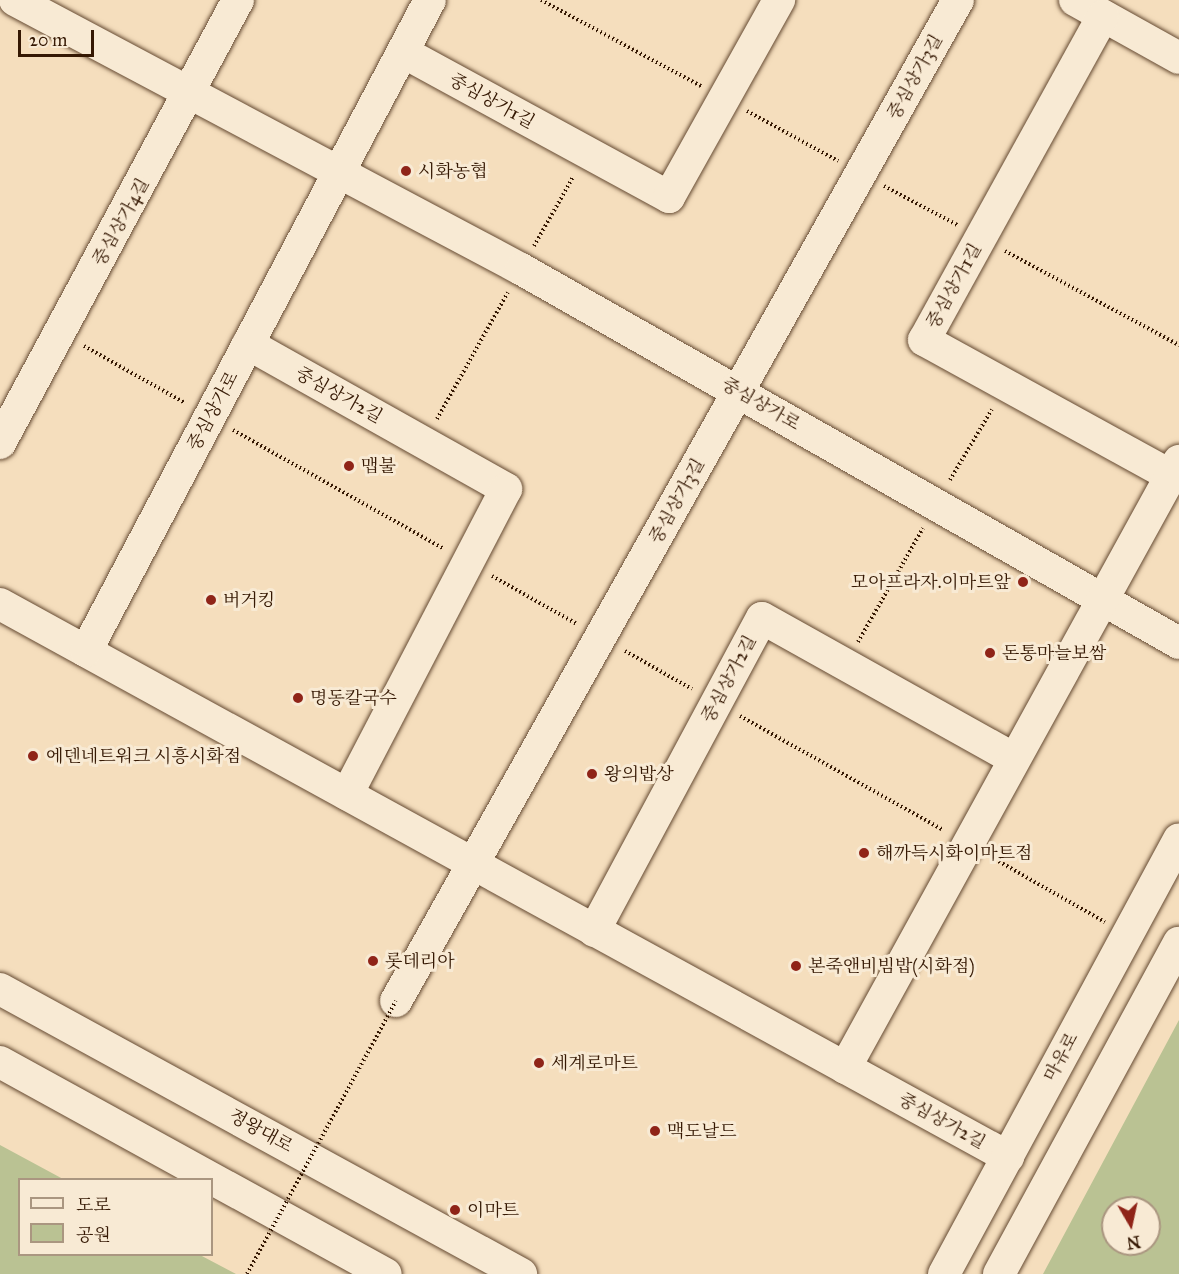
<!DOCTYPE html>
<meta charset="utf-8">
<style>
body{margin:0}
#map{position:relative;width:1179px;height:1274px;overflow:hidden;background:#f5debd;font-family:"IM FELL Great Primer","Noto Serif KR",serif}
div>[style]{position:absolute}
.green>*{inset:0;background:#bac293}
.path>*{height:4px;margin-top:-2px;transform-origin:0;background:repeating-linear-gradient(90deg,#351803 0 1.5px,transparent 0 4.5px)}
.roads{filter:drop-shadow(0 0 2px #654a32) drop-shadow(0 0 2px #654a32)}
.minor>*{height:32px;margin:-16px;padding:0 16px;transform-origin:16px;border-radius:16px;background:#f8ead4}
.path-bridge>*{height:4px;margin-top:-2px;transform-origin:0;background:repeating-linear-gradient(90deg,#351803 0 1.5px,transparent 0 4.5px)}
.dots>*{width:16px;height:16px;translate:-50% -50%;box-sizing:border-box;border:3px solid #f8ead4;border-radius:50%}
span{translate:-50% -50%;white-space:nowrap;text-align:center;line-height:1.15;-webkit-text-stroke:6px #f8ead4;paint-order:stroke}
.street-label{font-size:18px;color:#351803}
.poi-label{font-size:18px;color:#351803}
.left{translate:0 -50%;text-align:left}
.right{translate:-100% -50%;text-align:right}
.legend{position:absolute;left:18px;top:1178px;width:195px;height:78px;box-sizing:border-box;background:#f8ead4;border:2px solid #aa9680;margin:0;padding:8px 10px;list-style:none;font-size:18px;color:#351803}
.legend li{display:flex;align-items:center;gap:12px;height:30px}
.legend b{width:30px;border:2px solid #aa9680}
.north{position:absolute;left:1101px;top:1196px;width:60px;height:60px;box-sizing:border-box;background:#f8ead4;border:2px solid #aa9680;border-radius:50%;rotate:171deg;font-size:16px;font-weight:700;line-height:24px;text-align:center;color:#351803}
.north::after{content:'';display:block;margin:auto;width:21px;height:27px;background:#8f2418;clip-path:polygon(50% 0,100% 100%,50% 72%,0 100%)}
.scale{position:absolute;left:18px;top:30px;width:76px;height:27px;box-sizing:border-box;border:3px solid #351803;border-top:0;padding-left:8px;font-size:18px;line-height:21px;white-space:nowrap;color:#351803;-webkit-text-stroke:4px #f8ead4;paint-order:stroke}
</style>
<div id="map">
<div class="green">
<i style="clip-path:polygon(evenodd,1179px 1020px,1179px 1274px,1043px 1274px,1179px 1020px,1113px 1208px,1149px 1208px,1149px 1244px,1113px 1244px,1113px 1208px)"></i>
<i style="clip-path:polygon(0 1145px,63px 1179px,20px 1180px,20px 1254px,200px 1255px,236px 1274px,0 1274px)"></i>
</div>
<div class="path">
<i style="left:541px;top:0;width:182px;rotate:28.3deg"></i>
<i style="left:747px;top:111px;width:104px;rotate:28.8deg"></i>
<i style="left:884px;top:186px;width:83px;rotate:28.1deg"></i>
<i style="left:534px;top:246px;width:79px;rotate:-60.5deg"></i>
<i style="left:1005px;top:251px;width:198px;rotate:28.4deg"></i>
<i style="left:84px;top:346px;width:116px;rotate:29.4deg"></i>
<i style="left:437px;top:419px;width:145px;rotate:-60.8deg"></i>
<i style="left:233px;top:430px;width:242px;rotate:29.4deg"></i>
<i style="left:950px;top:480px;width:82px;rotate:-59.4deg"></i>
<i style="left:492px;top:576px;width:98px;rotate:29.5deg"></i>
<i style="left:858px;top:642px;width:131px;rotate:-60.3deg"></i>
<i style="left:625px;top:651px;width:77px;rotate:29.6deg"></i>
<i style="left:740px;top:716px;width:233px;rotate:29.3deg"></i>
<i style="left:991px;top:857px;width:131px;rotate:29.7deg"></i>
</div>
<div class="roads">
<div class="minor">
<i style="left:15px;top:0;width:573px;rotate:28deg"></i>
<i style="left:521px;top:269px;width:757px;rotate:29.61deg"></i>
<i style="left:1075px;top:0;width:119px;rotate:29.1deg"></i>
<i style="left:1103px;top:16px;width:370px;rotate:118.9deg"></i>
<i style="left:924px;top:340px;width:282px;rotate:28.8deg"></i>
<i style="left:403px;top:52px;width:303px;rotate:28.6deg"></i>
<i style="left:669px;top:197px;width:226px;rotate:-60.8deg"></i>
<i style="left:248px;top:344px;width:296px;rotate:29.3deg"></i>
<i style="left:506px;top:489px;width:344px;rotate:117.5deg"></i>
<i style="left:0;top:443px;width:503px;rotate:-61.75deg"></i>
<i style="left:0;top:604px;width:1150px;rotate:28.75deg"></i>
<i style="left:86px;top:651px;width:736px;rotate:-62.15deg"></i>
<i style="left:594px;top:931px;width:355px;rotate:-61.8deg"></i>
<i style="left:762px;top:618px;width:289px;rotate:29.2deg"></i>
<i style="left:0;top:989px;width:594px;rotate:28.68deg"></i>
<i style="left:396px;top:1001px;width:1148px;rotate:-60.69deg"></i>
<i style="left:0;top:1062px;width:440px;rotate:28.8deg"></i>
<i style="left:845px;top:1068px;width:693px;rotate:-61.18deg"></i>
<i style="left:944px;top:1274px;width:494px;rotate:-61.6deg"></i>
<i style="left:999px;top:1274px;width:377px;rotate:-61.5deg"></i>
</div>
</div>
<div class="path-bridge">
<i style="left:247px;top:1274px;width:311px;rotate:-61.4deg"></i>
</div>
<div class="dots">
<i style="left:406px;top:171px;background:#8f2418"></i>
<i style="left:349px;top:466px;background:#8f2418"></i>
<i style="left:1023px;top:582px;background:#8f2418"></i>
<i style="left:211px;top:600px;background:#8f2418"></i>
<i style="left:990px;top:653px;background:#8f2418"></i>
<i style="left:298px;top:698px;background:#8f2418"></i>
<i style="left:33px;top:756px;background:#8f2418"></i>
<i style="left:592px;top:774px;background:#8f2418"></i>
<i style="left:864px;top:853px;background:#8f2418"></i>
<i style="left:373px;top:961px;background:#8f2418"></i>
<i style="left:796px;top:966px;background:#8f2418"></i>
<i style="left:539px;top:1063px;background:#8f2418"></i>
<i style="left:655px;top:1131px;background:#8f2418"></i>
<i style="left:455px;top:1210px;background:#8f2418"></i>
</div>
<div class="street-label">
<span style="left:915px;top:77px;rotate:-61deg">중심상가3길</span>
<span style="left:492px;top:101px;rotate:29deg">중심상가1길</span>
<span style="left:121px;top:222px;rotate:-61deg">중심상가4길</span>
<span style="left:954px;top:286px;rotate:-61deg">중심상가1길</span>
<span style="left:339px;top:395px;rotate:29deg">중심상가2길</span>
<span style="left:761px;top:404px;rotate:30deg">중심상가로</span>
<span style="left:213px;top:411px;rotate:-62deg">중심상가로</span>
<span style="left:677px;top:501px;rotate:-61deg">중심상가3길</span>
<span style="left:729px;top:679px;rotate:-62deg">중심상가2길</span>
<span style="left:1061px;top:1057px;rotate:-62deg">마유로</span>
<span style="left:942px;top:1121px;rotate:29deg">중심상가2길</span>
<span style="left:261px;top:1131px;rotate:29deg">정왕대로</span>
</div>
<div class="poi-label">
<span class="left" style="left:418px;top:171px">시화농협</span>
<span class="left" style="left:361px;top:466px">맵불</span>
<span class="right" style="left:1011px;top:582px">모아프라자.이마트앞</span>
<span class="left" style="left:223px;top:600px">버거킹</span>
<span class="left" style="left:1002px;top:653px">돈통마늘보쌈</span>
<span class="left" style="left:310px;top:698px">명동칼국수</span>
<span class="left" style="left:46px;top:756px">에덴네트워크 시흥시화점</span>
<span class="left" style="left:604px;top:774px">왕의밥상</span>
<span class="left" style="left:876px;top:853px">해까득시화이마트점</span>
<span class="left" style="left:385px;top:961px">롯데리아</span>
<span class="left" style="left:808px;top:966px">본죽앤비빔밥(시화점)</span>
<span class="left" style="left:551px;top:1063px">세계로마트</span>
<span class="left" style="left:667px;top:1131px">맥도날드</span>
<span class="left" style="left:467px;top:1210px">이마트</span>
</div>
<ul class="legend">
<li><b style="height:8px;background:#f8ead4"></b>도로</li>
<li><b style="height:16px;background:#bac293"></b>공원</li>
</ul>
<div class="north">N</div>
<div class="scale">20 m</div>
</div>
